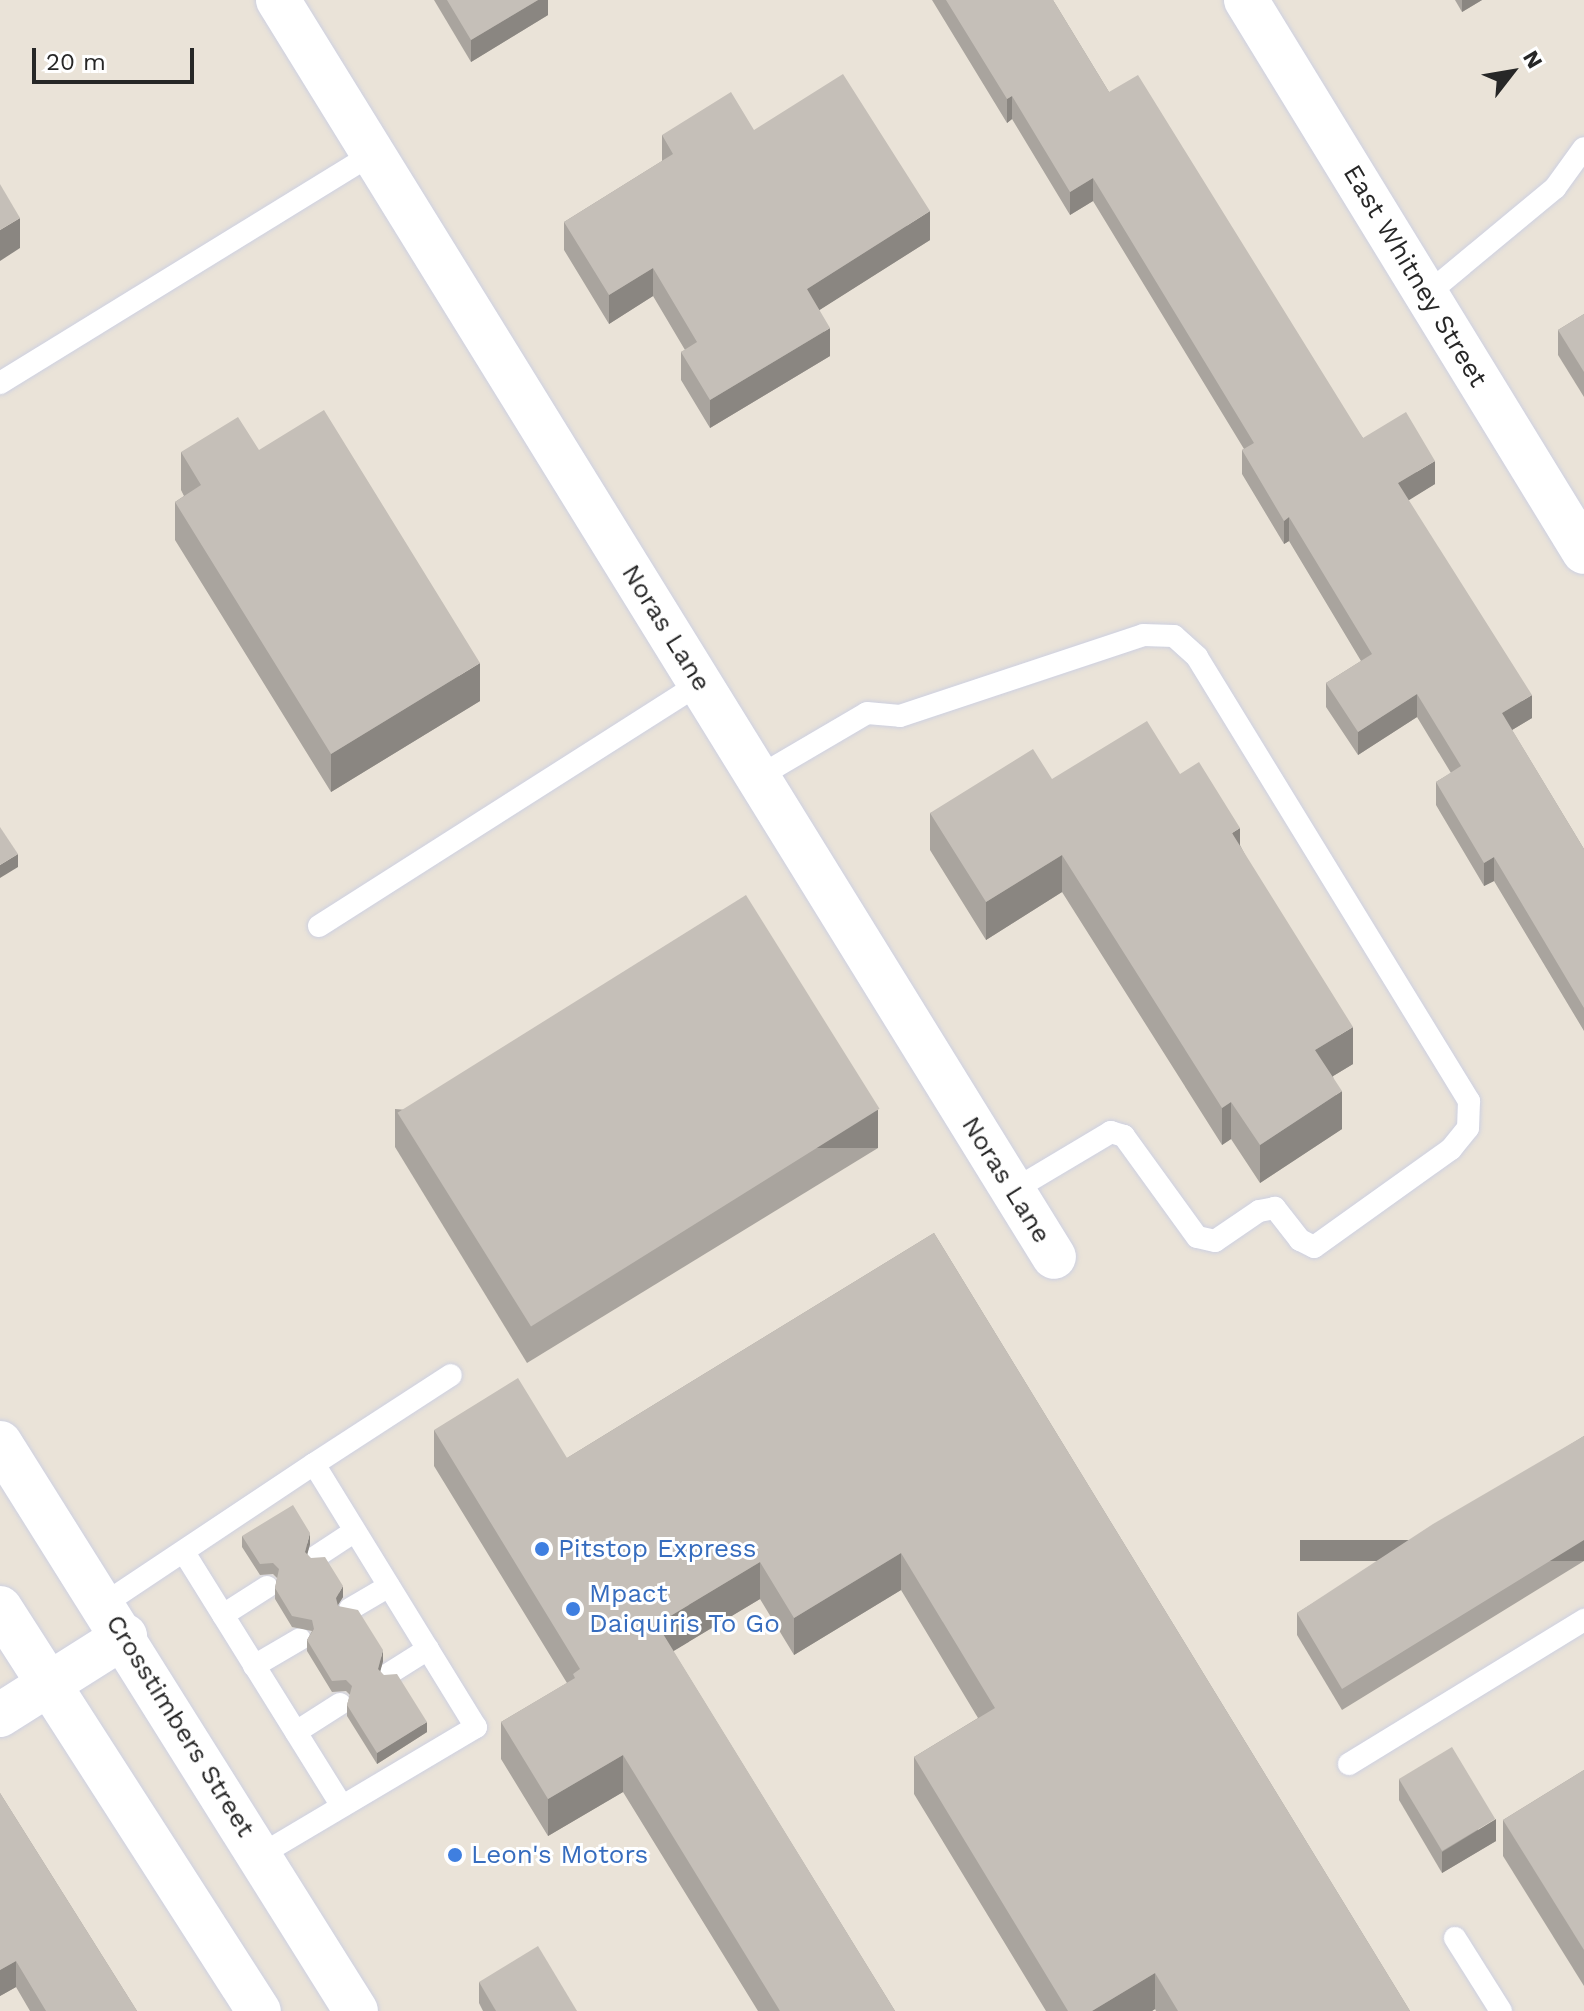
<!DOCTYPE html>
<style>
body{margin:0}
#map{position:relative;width:1584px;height:2011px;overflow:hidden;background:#eae3d8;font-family:"Work Sans",sans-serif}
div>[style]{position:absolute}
.roads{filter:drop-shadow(0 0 2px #cdd0e1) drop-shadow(0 0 2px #cdd0e1)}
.service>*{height:22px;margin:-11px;padding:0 11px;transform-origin:11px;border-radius:11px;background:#fff}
.minor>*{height:44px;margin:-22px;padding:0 22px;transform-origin:22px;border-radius:22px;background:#fff}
.tertiary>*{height:44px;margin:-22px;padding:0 22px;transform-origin:22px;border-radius:22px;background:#fff}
.secondary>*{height:44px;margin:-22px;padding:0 22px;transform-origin:22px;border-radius:22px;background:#fff}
.wall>*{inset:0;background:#a9a49e}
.shaded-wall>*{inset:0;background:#8a8681;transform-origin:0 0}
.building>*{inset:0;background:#c5bfb8;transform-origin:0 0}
.dots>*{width:22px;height:22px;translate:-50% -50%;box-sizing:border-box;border:4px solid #fff;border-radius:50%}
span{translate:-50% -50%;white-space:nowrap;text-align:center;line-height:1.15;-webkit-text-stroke:6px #fff;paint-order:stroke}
.street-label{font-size:26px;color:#272727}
.shop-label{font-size:26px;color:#366cbe}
.left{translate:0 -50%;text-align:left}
.north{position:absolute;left:1472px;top:32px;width:80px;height:80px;-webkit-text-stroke:6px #fff;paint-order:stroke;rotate:59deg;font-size:22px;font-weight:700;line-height:32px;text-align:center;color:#272727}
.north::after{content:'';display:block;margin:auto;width:28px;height:36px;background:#272727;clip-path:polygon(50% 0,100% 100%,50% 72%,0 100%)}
.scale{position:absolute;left:32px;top:48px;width:162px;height:36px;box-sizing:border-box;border:4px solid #272727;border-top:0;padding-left:10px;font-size:24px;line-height:28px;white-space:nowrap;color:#272727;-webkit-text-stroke:6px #fff;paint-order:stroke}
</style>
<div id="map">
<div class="roads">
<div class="service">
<i style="left:1426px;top:295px;width:168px;rotate:-39.7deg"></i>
<i style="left:1555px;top:188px;width:49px;rotate:-54.1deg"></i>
<i style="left:0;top:383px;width:437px;rotate:-31.6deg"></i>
<i style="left:758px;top:777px;width:126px;rotate:-30.4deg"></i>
<i style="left:867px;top:713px;width:33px;rotate:5deg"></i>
<i style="left:900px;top:716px;width:256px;rotate:-18.4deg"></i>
<i style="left:1143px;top:635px;width:31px;rotate:2deg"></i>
<i style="left:1174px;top:636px;width:31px;rotate:42deg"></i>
<i style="left:1197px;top:657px;width:521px;rotate:58.51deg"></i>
<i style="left:1469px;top:1101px;width:27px;rotate:92deg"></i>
<i style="left:1468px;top:1128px;width:27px;rotate:129deg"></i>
<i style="left:1451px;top:1149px;width:168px;rotate:144.4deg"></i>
<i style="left:1314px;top:1247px;width:16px;rotate:-153deg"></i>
<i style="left:1300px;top:1240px;width:41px;rotate:-128deg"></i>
<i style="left:1275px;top:1208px;width:16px;rotate:169deg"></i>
<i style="left:1259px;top:1211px;width:53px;rotate:145.7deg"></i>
<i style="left:1215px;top:1241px;width:18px;rotate:-167deg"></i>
<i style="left:1197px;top:1237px;width:125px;rotate:-125.9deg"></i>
<i style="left:1124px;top:1136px;width:14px;rotate:-163deg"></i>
<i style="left:1111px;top:1132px;width:115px;rotate:149.2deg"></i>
<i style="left:319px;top:926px;width:452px;rotate:-32.5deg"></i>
<i style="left:314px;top:1464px;width:163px;rotate:-33deg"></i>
<i style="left:185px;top:1554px;width:297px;rotate:58.1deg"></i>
<i style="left:317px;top:1556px;width:45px;rotate:-33.3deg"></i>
<i style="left:104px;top:1604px;width:252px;rotate:-33.7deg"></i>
<i style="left:314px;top:1464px;width:309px;rotate:58.4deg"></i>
<i style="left:476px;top:1727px;width:251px;rotate:149.3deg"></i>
<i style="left:350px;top:1609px;width:45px;rotate:-30.5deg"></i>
<i style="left:223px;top:1615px;width:52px;rotate:-32.5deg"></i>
<i style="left:254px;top:1666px;width:53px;rotate:-30.4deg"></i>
<i style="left:390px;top:1673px;width:45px;rotate:-32.3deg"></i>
<i style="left:296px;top:1732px;width:52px;rotate:-32.5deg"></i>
<i style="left:1349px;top:1764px;width:276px;rotate:-31.5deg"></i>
<i style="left:1455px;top:1938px;width:86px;rotate:57.8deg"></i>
</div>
<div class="minor">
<i style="left:278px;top:0;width:1477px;rotate:58.31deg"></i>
<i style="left:0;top:1715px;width:148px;rotate:-32.3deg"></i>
</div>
<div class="tertiary">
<i style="left:1246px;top:0;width:647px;rotate:58.52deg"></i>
</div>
<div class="secondary">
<i style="left:0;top:1443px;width:670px;rotate:57.92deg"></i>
<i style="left:0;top:1608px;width:479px;rotate:57.3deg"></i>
</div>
</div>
<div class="wall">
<i style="clip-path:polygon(434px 0,548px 0,548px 15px,471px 62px)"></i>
<i style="clip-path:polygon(932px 0,1053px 0,1109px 92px,1363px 438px,1435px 484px,1408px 500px,1532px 718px,1512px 730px,1584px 849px,1584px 1031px,1494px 881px,1484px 886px,1436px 805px,1436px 782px,1451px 773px,1417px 717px,1358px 755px,1326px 707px,1326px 683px,1361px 661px,1289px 541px,1284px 544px,1242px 474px,1242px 450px,1244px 449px,1093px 201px,1070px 215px,1012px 119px,1007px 123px)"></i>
<i style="clip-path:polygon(1455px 0,1482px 0,1462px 12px)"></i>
<i style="clip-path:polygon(754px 130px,930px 240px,819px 310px,830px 356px,710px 428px,681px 380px,681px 352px,685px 350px,653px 296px,609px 324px,564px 250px,564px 222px,662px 161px,662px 135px)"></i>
<i style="clip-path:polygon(1584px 314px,1584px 397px,1558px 355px,1558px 330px)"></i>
<i style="clip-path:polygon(259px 450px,480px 701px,331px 792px,175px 540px,175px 502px,184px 496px,181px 490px,181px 452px)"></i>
<i style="clip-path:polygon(1180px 774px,1240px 845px,1353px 1064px,1333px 1076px,1342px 1129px,1260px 1183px,1231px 1139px,1222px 1145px,1062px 892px,986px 940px,930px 850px,930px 813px,1052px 779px)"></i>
<i style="clip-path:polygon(395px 1109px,878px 1148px,527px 1363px,395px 1147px)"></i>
<i style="clip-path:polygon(934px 1233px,1410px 2011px,1156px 2011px,1155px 2009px,1152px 2011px,1046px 2011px,914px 1794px,914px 1757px,978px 1718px,901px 1590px,794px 1655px,760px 1599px,673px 1651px,895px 2011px,758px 2011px,623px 1792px,548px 1836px,501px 1759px,501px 1722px,567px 1683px,434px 1466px,434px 1430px,567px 1458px)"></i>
<i style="clip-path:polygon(1584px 1436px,1584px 1561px,1342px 1710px,1297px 1635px,1297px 1613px)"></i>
<i style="clip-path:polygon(242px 1536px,310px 1544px,307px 1554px,343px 1597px,338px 1605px,383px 1661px,380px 1671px,427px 1732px,377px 1764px,347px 1716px,347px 1705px,350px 1695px,346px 1691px,332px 1692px,307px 1651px,307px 1640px,312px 1631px,292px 1627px,275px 1599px,275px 1588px,277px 1578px,273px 1574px,260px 1575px,242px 1547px)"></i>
<i style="clip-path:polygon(1584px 1770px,1584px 1986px,1503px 1856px,1503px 1820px)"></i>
<i style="clip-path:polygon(1399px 1779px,1496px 1841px,1442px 1873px,1399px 1800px)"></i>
<i style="clip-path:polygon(0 1793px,137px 2011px,30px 2011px,16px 1987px,0 1996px)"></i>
<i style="clip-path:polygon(479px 1982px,577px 2011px,483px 2011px,479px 2003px)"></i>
</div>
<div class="shaded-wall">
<i style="clip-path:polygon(538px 0,548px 0,548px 15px,471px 62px,471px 40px)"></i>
<i style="clip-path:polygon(1462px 0,1482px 0,1462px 12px)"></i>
<i style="clip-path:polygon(1012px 96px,1012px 119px,1007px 123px,1007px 99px)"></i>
<i style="clip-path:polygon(1093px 178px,1093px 201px,1070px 215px,1070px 192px)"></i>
<i style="clip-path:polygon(930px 211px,930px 240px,807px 318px,807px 289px)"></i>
<i style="clip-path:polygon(20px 218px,20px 248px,0 261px,0 230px)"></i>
<i style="clip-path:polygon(653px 268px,653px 296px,609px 324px,609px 295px)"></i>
<i style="clip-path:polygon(830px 328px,830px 356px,710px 428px,710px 400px)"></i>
<i style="clip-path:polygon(1435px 461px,1435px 484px,1398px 507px,1398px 483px)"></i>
<i style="clip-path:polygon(1289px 517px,1289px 541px,1284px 544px,1284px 521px)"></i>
<i style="clip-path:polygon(480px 663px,480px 701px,331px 792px,331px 754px)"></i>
<i style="clip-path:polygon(1417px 694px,1417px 717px,1358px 755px,1358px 732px)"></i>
<i style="clip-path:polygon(1532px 695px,1532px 718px,1502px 736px,1502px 713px)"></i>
<i style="clip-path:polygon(1240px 828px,1240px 866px,1232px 833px)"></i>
<i style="clip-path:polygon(18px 854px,18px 867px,0 878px,0 865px)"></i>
<i style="clip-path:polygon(1062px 855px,1062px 892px,986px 940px,986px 902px)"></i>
<i style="clip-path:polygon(1494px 857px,1494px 881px,1484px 886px,1484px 863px)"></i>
<i style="clip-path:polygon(1353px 1027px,1353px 1064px,1315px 1087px,1315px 1050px)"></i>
<i style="clip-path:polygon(1342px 1091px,1342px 1129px,1260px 1183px,1260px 1145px)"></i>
<i style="clip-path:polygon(1231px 1102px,1231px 1139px,1222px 1145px,1222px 1108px)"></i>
<i style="left:878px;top:1110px;width:38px;height:412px;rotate:90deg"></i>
<i style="clip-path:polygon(310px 1533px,310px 1544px,305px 1563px,305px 1552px)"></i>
<i style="left:1584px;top:1540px;width:21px;height:284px;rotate:90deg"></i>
<i style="clip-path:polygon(901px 1553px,901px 1590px,794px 1655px,794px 1618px)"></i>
<i style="clip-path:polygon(760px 1562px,760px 1599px,657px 1661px,657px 1624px)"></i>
<i style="clip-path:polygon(343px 1586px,343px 1597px,336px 1608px,336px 1598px)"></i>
<i style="clip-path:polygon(383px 1650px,383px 1661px,378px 1680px,378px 1669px)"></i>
<i style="clip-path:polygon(427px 1722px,427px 1732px,377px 1764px,377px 1753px)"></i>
<i style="clip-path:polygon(623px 1755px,623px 1792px,548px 1836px,548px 1799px)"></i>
<i style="clip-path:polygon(1496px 1819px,1496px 1841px,1442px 1873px,1442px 1852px)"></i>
<i style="clip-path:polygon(16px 1961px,16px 1987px,0 1996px,0 1970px)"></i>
<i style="clip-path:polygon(1155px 1973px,1155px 2009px,1152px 2011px,1092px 2011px)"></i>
</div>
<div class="building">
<i style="clip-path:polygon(447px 0,538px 0,471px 40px)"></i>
<i style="clip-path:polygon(946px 0,1053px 0,1109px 92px,1138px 75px,1363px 438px,1406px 412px,1435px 461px,1398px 483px,1532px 695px,1502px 713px,1584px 849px,1584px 1008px,1494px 857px,1484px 863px,1436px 782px,1461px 766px,1417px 694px,1358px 732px,1326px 683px,1372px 654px,1289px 517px,1284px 521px,1242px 450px,1254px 443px,1093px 178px,1070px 192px,1012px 96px,1007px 99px)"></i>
<i style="clip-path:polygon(843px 74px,930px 211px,807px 289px,830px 328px,710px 400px,681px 352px,697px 342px,653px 268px,609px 295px,564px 222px,673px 154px,662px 135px,731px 92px,754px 130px)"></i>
<i style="clip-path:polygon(0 184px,20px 218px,0 230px)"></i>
<i style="clip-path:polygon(1584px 314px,1584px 372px,1558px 330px)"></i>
<i style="clip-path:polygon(324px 410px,480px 663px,331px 754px,175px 502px,201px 485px,181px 452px,238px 417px,259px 450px)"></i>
<i style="clip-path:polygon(1147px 721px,1180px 774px,1199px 762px,1240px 828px,1232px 833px,1353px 1027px,1315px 1050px,1342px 1091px,1260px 1145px,1231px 1102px,1222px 1108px,1062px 855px,986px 902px,930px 813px,1033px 749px,1052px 779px)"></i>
<i style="clip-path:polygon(0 827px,18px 854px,0 865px)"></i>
<i style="left:746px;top:895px;width:252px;height:411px;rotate:58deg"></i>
<i style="clip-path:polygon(934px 1233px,1410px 2011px,1178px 2011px,1155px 1973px,1092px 2011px,1068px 2011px,914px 1757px,995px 1708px,901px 1553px,794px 1618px,760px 1562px,657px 1624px,895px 2011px,780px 2011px,623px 1755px,548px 1799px,501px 1722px,575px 1678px,573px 1674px,580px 1669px,434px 1430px,518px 1378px,567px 1458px)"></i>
<i style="clip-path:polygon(1584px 1436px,1584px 1540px,1342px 1689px,1297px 1613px,1433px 1524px)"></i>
<i style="clip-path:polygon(293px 1505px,310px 1533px,305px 1552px,311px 1558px,325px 1557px,343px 1586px,336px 1598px,338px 1606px,358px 1610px,383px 1650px,378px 1669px,384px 1675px,397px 1674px,427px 1722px,377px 1753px,347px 1705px,352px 1686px,346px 1680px,332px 1681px,307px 1640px,314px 1629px,312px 1620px,292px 1616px,275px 1588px,279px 1569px,273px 1563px,260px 1564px,242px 1536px)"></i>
<i style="left:1452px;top:1747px;width:84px;height:62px;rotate:59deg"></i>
<i style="clip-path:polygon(1584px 1770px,1584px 1950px,1503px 1820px)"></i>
<i style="clip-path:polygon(0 1793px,137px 2011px,46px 2011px,16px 1961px,0 1970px)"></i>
<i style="clip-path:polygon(538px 1946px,577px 2011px,496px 2011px,479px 1982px)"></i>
</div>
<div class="dots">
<i style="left:542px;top:1549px;background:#3f7fe0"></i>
<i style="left:573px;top:1609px;background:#3f7fe0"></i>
<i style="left:455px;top:1855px;background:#3f7fe0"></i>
</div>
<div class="street-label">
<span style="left:1415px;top:276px;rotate:59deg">East Whitney Street</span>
<span style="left:666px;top:628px;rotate:58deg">Noras Lane</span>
<span style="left:1006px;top:1180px;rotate:58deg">Noras Lane</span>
<span style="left:180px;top:1726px;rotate:58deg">Crosstimbers Street</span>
</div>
<div class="shop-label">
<span class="left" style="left:558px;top:1549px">Pitstop Express</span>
<span class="left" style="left:589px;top:1609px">Mpact<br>Daiquiris To Go</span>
<span class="left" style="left:471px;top:1855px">Leon's Motors</span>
</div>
<div class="north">N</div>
<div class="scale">20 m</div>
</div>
